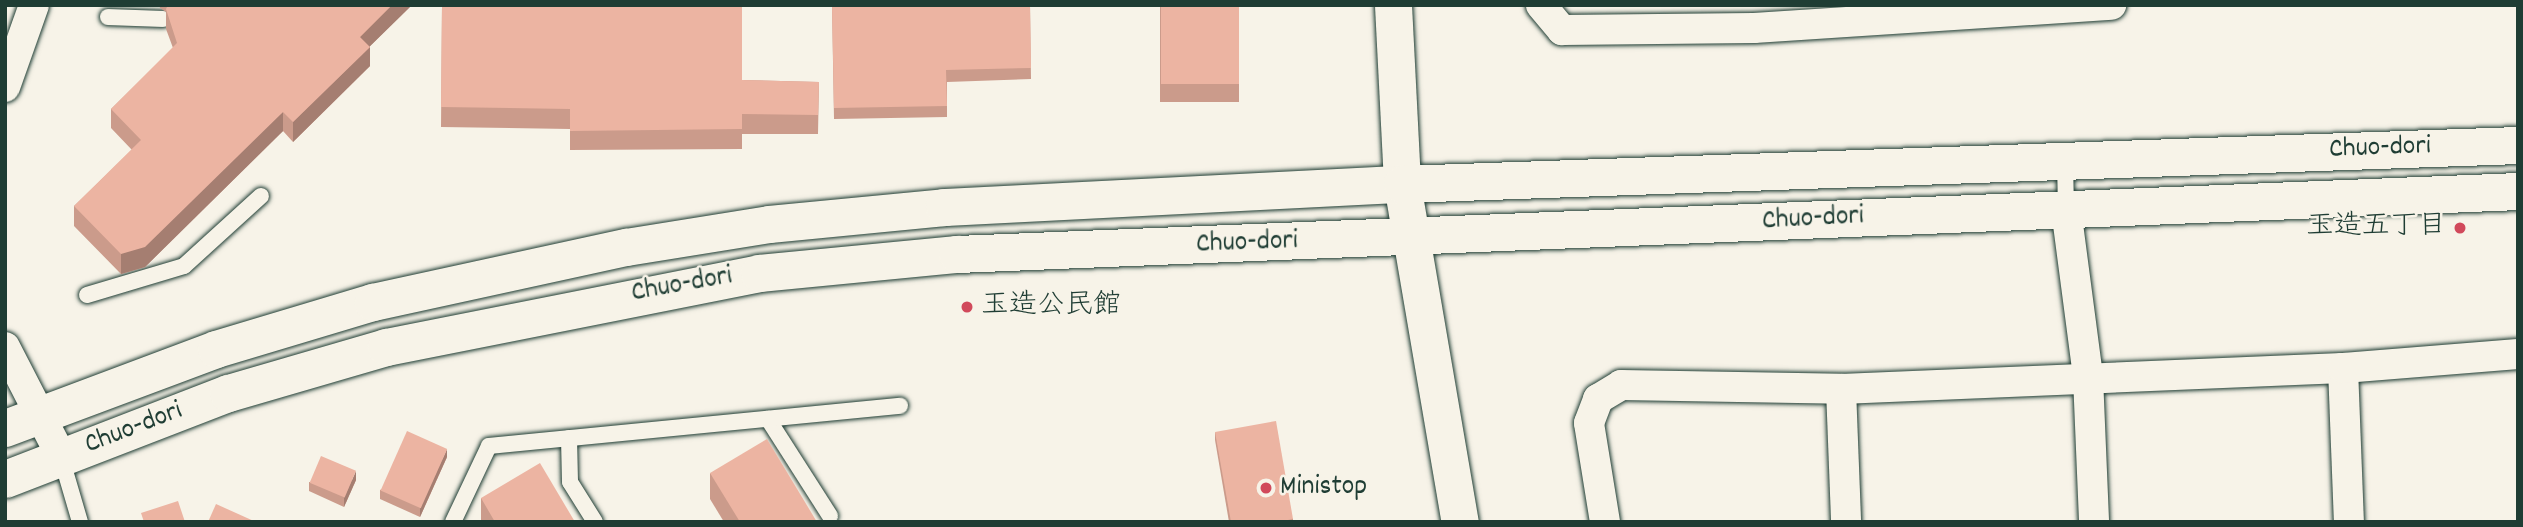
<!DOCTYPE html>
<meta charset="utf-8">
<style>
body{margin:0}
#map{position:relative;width:2523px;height:527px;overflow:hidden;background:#f7f3e8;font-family:Dekko,"Klee One",sans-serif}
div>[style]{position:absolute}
.roads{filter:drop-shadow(0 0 2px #1f3d34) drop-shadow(0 0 2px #1f3d34)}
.service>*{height:16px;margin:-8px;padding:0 8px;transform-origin:8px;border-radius:8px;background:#f7f3e8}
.minor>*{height:30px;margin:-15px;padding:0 15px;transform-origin:15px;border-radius:15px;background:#f7f3e8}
.tertiary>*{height:37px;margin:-18.5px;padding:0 18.5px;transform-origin:18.5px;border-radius:18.5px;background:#f7f3e8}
.wall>*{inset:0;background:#cb9b8b;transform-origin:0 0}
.shaded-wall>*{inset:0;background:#a57e71}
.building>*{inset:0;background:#ecb4a2;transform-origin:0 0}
.dots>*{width:19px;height:19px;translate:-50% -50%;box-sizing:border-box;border:4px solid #f7f3e8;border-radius:50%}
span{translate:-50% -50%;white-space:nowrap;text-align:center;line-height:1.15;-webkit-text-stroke:5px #f7f3e8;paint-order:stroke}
.street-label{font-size:28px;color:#1f3d34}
.poi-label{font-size:28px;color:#1f3d34}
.right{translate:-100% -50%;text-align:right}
.left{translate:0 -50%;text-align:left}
.frame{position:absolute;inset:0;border:7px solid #1f3d34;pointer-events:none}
</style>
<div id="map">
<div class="roads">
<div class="service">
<i style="left:108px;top:17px;width:55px;rotate:2.1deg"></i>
<i style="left:2065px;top:159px;width:50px;rotate:88.9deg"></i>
<i style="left:87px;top:295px;width:101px;rotate:-16.6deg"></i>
<i style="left:184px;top:266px;width:104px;rotate:-42.3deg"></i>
<i style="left:768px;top:419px;width:115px;rotate:57.4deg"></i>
<i style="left:569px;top:438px;width:44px;rotate:88.7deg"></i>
<i style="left:570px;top:482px;width:47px;rotate:58deg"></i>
<i style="left:61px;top:457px;width:68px;rotate:73.7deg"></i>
<i style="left:453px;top:522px;width:84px;rotate:-64.7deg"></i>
<i style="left:489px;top:446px;width:413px;rotate:-5.6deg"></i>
</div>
<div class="minor">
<i style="left:1541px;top:5px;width:33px;rotate:50deg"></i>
<i style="left:1562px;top:30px;width:192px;rotate:-0.6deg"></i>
<i style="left:1754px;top:28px;width:358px;rotate:-3.7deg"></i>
<i style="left:5px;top:87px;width:87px;rotate:-70.5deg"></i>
<i style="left:2066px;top:209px;width:169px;rotate:82.5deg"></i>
<i style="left:2088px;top:377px;width:145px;rotate:87.6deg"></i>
<i style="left:5px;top:347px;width:123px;rotate:62.8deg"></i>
<i style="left:2343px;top:368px;width:154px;rotate:87.8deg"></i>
<i style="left:1841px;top:389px;width:133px;rotate:87.8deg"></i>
<i style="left:1605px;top:522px;width:100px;rotate:-99.2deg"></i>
<i style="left:1589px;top:423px;width:26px;rotate:-69deg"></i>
<i style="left:1598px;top:399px;width:27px;rotate:-31deg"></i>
<i style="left:1621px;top:385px;width:220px;rotate:1deg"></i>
<i style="left:1841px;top:389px;width:502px;rotate:-2.4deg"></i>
<i style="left:2343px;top:368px;width:176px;rotate:-4.6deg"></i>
</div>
<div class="tertiary">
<i style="left:1393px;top:5px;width:179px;rotate:87.1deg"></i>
<i style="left:1402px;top:184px;width:343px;rotate:80.3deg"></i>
<i style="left:5px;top:428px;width:225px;rotate:-20.5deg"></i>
<i style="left:216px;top:349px;width:164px;rotate:-16.7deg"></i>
<i style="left:373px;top:302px;width:259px;rotate:-12.3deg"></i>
<i style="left:626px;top:247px;width:145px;rotate:-9.1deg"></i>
<i style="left:769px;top:224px;width:176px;rotate:-5.5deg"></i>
<i style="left:944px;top:207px;width:459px;rotate:-2.9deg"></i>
<i style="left:1402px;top:184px;width:1117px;rotate:-2deg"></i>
<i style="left:5px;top:479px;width:239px;rotate:-21.1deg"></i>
<i style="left:228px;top:393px;width:165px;rotate:-16.2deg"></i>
<i style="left:386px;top:347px;width:380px;rotate:-11.2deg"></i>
<i style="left:759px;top:273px;width:199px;rotate:-5.5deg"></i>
<i style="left:957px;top:254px;width:1562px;rotate:-2.31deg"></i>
</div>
</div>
<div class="wall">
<i style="clip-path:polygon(159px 5px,412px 5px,370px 46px,370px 66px,293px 142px,283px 131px,145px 267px,121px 274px,74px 226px,74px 206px,132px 150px,111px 128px,111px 109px,173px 48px,166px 29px,166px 12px,160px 8px)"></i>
<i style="clip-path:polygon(442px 5px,742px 80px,819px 82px,818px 134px,742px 134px,742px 149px,570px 150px,570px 129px,441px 127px)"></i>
<i style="clip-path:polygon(1030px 5px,1031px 79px,947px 82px,947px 117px,834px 119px,832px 6px)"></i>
<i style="left:1160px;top:5px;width:79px;height:97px"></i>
<i style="clip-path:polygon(1215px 432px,1293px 519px,1293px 522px,1229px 522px,1215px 440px)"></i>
<i style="clip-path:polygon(447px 457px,420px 517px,380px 499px,380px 490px)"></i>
<i style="clip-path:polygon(710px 473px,817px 522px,724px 522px,710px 499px)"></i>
<i style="clip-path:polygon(356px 480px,344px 507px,309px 491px,309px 482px)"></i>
<i style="clip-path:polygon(481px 498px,575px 522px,481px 522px)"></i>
</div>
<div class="shaded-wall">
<i style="clip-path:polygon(392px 5px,412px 5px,360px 56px,360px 37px)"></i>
<i style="clip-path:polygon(370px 47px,370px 66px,293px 142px,293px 122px)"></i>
<i style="clip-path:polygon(283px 112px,283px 131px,145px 267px,121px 274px,121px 254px)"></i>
<i style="clip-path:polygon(447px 449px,447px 457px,420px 517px,420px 508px)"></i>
<i style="clip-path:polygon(356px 471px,356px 480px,344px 507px,344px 498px)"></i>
</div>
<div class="building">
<i style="clip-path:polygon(168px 5px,392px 5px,360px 37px,370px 47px,293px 122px,283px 112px,145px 247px,121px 254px,74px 206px,141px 140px,111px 109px,177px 43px,166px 9px)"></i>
<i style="clip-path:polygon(442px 5px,742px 5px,742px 80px,819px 82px,818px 115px,742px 114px,742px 129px,570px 131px,570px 109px,441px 107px)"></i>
<i style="clip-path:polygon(875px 5px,1030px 5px,1031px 68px,946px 70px,947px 106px,834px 108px,832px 6px)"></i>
<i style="left:1161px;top:5px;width:78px;height:79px"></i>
<i style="clip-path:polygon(1276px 421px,1293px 519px,1278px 522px,1231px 522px,1215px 432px)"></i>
<i style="left:407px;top:431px;width:44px;height:65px;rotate:24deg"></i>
<i style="clip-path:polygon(767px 439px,817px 522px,740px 522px,710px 473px)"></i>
<i style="left:321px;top:456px;width:38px;height:29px;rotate:23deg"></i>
<i style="clip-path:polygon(540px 463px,575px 522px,495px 522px,481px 498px)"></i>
<i style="clip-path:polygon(178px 501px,185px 522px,144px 522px,141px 513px)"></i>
<i style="clip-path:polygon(216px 504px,256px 522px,208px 522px)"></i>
</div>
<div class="dots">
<i style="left:2460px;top:228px;background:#d1495b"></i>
<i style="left:967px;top:307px;background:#d1495b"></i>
<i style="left:1266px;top:488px;background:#d1495b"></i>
</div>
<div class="street-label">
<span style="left:2380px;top:149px;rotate:-2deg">Chuo-dori</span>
<span style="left:1813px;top:220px;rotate:-3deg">Chuo-dori</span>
<span style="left:1247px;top:244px;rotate:-2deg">Chuo-dori</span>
<span style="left:682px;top:286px;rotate:-10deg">Chuo-dori</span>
<span style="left:134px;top:429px;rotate:-21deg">Chuo-dori</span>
</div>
<div class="poi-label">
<span class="right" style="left:2446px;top:228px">玉造五丁目</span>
<span class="left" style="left:981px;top:307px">玉造公民館</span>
<span class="left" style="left:1280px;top:488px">Ministop</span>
</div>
<div class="frame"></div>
</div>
